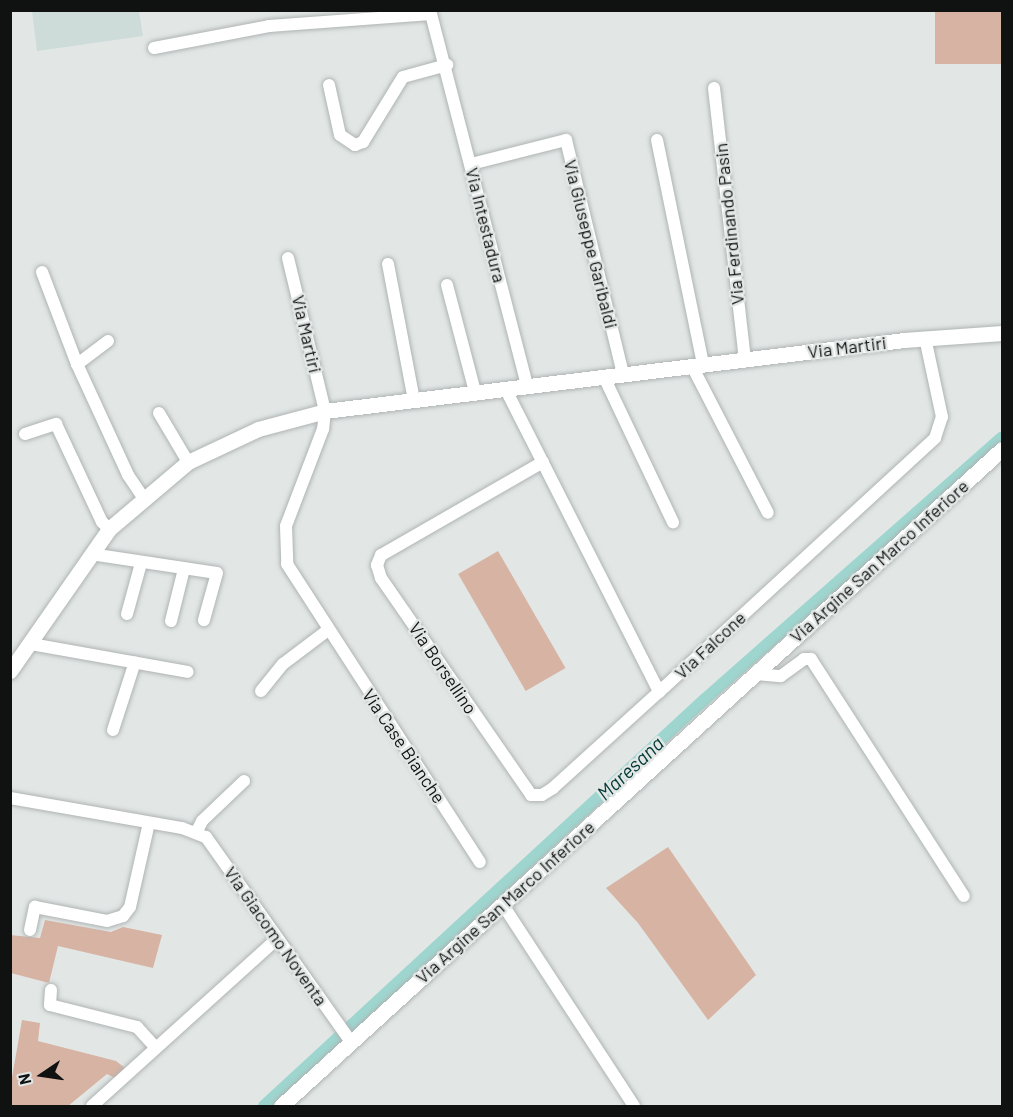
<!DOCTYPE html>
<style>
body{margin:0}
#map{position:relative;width:1013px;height:1117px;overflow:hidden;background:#e2e7e6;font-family:Barlow,sans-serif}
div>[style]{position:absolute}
.built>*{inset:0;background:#cddbd9}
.green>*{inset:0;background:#d7b3a3;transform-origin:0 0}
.canal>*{height:12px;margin:-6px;padding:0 6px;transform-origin:6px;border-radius:6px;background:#9ed6cf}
.roads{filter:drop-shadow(0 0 2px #afb4b3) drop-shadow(0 0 2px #afb4b3)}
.minor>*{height:12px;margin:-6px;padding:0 6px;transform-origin:6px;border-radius:6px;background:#fff}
.tertiary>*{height:15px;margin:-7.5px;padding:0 7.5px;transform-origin:7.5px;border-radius:7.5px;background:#fff}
span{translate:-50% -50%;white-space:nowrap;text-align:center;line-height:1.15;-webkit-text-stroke:5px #e2e7e6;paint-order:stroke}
.street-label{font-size:18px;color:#101211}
.water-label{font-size:20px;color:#023935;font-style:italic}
.frame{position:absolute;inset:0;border:12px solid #101211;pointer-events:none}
.north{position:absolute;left:12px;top:1045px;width:60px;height:60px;-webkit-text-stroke:4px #e2e7e6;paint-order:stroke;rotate:257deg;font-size:16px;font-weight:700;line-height:24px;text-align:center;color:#101211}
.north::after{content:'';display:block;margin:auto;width:21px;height:27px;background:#101211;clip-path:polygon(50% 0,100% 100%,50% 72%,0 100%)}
</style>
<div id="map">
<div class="built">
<i style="clip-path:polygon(32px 11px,139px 11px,143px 36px,37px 51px)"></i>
</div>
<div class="green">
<i style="left:935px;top:11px;width:67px;height:53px"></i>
<i style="left:498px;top:551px;width:135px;height:46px;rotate:60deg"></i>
<i style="clip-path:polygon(668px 847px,756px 975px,708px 1020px,638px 923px,606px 888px)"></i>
<i style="clip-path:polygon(45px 920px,111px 932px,123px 927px,162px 935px,153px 968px,58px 946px,49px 983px,11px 973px,10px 935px,40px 938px)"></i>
<i style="clip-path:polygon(22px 1020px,40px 1023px,38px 1041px,116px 1061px,125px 1068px,115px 1078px,107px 1074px,68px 1106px,11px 1106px,11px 1083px)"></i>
</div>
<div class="canal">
<i style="left:264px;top:1106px;width:599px;rotate:-42.7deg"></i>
<i style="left:704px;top:700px;width:397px;rotate:-41.4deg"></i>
</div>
<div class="roads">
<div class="minor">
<i style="left:430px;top:10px;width:388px;rotate:75.5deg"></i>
<i style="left:154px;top:48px;width:117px;rotate:-10.8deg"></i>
<i style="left:269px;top:26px;width:162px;rotate:-4.2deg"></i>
<i style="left:329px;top:85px;width:51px;rotate:77.6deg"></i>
<i style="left:340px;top:135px;width:18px;rotate:34deg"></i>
<i style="left:355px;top:145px;width:9px;rotate:-21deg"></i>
<i style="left:363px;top:142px;width:76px;rotate:-58.4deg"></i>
<i style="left:403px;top:77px;width:46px;rotate:-15.3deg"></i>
<i style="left:714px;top:88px;width:274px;rotate:83.5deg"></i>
<i style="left:657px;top:140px;width:230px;rotate:78.4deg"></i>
<i style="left:471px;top:164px;width:98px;rotate:-14.2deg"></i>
<i style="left:566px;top:140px;width:241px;rotate:76.3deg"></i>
<i style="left:288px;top:258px;width:157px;rotate:76.4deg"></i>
<i style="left:325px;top:411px;width:18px;rotate:96deg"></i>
<i style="left:323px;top:429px;width:104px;rotate:110.9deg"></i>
<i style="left:286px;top:526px;width:38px;rotate:88deg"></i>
<i style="left:287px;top:564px;width:355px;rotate:57.1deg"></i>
<i style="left:388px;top:264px;width:138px;rotate:79.2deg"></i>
<i style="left:42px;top:272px;width:98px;rotate:69.2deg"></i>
<i style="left:447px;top:285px;width:111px;rotate:75.3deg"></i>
<i style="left:108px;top:341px;width:39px;rotate:143deg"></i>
<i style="left:77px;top:364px;width:122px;rotate:65.3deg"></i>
<i style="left:128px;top:475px;width:27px;rotate:56deg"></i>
<i style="left:692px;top:366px;width:165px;rotate:62.7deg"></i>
<i style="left:604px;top:377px;width:161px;rotate:64.6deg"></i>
<i style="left:505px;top:388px;width:341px;rotate:63.1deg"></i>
<i style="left:659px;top:692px;width:375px;rotate:-42.6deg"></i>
<i style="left:935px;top:438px;width:22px;rotate:-72deg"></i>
<i style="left:942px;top:417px;width:81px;rotate:-102.1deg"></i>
<i style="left:159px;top:413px;width:57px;rotate:59.4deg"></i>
<i style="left:25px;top:434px;width:33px;rotate:-18deg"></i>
<i style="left:56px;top:424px;width:108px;rotate:64.9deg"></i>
<i style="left:102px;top:522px;width:10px;rotate:45deg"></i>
<i style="left:543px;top:462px;width:187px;rotate:150.1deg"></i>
<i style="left:381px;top:555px;width:11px;rotate:112deg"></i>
<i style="left:377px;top:565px;width:14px;rotate:73deg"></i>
<i style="left:381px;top:578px;width:264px;rotate:55.3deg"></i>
<i style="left:531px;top:795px;width:11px"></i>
<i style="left:542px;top:795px;width:13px;rotate:-32deg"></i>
<i style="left:553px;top:788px;width:143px;rotate:-42.2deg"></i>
<i style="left:91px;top:554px;width:127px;rotate:8.6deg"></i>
<i style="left:217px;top:573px;width:49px;rotate:105.5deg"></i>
<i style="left:127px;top:614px;width:53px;rotate:-74.6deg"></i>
<i style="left:171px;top:621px;width:54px;rotate:-76deg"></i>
<i style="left:31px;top:644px;width:159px;rotate:10.1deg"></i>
<i style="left:756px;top:674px;width:25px;rotate:5deg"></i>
<i style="left:781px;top:676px;width:29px;rotate:-36deg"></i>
<i style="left:804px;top:659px;width:7px"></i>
<i style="left:811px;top:659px;width:282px;rotate:57.2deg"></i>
<i style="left:261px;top:691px;width:35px;rotate:-51deg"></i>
<i style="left:283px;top:664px;width:56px;rotate:-37.1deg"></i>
<i style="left:113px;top:730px;width:71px;rotate:-72.1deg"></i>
<i style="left:10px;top:798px;width:175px;rotate:9.9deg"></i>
<i style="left:182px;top:828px;width:26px;rotate:21deg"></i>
<i style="left:206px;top:837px;width:252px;rotate:54.7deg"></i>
<i style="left:197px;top:831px;width:11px;rotate:-63deg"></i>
<i style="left:202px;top:821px;width:58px;rotate:-43.6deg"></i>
<i style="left:503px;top:905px;width:240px;rotate:56.9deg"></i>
<i style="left:30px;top:930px;width:24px;rotate:-78deg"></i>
<i style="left:35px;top:907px;width:73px;rotate:11deg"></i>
<i style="left:107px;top:921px;width:17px;rotate:-17deg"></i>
<i style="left:123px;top:916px;width:11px;rotate:-52deg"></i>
<i style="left:130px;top:907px;width:86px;rotate:-77.3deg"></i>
<i style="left:51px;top:990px;width:15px;rotate:94deg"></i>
<i style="left:50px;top:1005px;width:90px;rotate:14.2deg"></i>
<i style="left:137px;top:1027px;width:28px;rotate:48deg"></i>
<i style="left:92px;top:1106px;width:248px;rotate:-42.1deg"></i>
</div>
<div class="tertiary">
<i style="left:10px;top:671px;width:173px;rotate:-55.1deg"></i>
<i style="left:109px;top:529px;width:104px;rotate:-40.3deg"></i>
<i style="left:188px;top:462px;width:77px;rotate:-25.2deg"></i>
<i style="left:258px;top:429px;width:69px;rotate:-15deg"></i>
<i style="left:325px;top:411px;width:583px;rotate:-6.99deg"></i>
<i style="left:904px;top:340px;width:98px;rotate:-4.1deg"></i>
<i style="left:281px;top:1106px;width:975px;rotate:-42.34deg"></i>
</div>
</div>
<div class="street-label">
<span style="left:729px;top:224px;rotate:-96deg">Via Ferdinando Pasin</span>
<span style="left:486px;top:225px;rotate:76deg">Via Intestadura</span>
<span style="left:591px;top:244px;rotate:76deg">Via Giuseppe Garibaldi</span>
<span style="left:307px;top:334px;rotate:77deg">Via Martiri</span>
<span style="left:847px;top:347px;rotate:-7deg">Via Martiri</span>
<span style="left:879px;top:561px;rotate:-42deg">Via Argine San Marco Inferiore</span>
<span style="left:710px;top:645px;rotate:-43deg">Via Falcone</span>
<span style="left:443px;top:668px;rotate:56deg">Via Borsellino</span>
<span style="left:404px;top:746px;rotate:56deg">Via Case Bianche</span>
<span style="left:505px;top:902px;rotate:-42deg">Via Argine San Marco Inferiore</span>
<span style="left:276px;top:936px;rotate:55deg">Via Giacomo Noventa</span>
</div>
<div class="water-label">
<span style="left:630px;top:768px;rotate:-43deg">Maresana</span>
</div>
<div class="frame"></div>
<div class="north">N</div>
</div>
